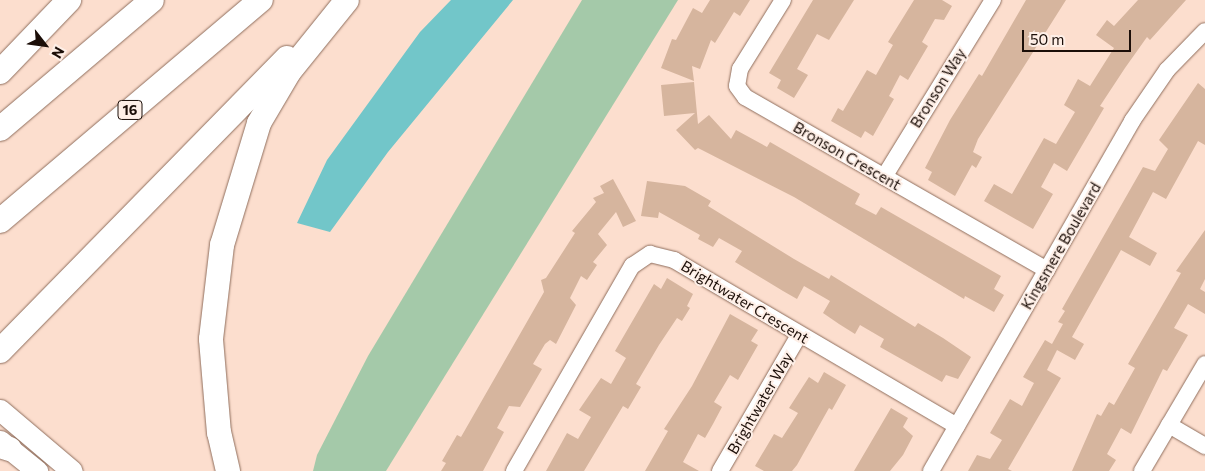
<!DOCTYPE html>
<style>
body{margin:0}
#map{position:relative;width:1205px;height:471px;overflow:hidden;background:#fcdece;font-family:Commissioner,sans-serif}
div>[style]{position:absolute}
.green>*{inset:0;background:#a4c9a9}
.water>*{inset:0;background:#72c6c9}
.building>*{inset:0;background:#d6b59e}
.roads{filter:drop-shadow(0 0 1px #8f6e5d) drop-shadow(0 0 1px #8f6e5d)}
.minor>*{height:16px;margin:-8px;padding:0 8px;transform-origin:8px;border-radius:8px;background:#fff}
.major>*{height:21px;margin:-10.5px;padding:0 10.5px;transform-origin:10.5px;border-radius:10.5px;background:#fff}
.highway>*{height:24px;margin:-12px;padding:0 12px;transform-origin:12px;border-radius:12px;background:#fff}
span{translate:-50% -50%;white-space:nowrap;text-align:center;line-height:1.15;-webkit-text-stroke:4px #feefe7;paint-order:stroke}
.shield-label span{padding:1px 4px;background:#feefe7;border:1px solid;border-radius:4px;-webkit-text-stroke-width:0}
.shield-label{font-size:14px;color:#1b0e08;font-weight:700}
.street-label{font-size:15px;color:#1b0e08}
.north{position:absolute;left:20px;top:20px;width:50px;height:50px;-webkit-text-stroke:4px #feefe7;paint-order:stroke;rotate:120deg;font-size:14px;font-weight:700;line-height:20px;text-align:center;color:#1b0e08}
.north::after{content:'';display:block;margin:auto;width:18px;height:22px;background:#1b0e08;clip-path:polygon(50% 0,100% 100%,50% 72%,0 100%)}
.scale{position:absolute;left:1022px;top:30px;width:109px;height:22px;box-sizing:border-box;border:2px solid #1b0e08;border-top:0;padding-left:6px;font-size:15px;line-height:18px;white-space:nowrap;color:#1b0e08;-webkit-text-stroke:4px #feefe7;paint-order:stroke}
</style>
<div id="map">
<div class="green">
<i style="clip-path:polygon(582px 0,678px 0,386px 471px,313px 471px,317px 455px,368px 356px)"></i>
</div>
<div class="water">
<i style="clip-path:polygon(451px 0,513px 0,388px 152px,330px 232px,297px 223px,327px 160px,420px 32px)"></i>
</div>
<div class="building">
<i style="clip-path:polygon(710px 0,750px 0,740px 16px,734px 12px,715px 43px,711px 40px,700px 69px,692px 66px,694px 81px,661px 68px,672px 39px,676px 40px,693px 8px,702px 13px)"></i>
<i style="clip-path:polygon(813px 0,854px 0,829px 40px,817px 34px,797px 69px,808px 75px,794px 98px,777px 88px,781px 80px,769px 73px)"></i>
<i style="clip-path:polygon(914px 0,942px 0,952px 6px,944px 20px,935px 19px,922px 42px,928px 46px,908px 80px,900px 75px,889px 96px,894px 99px,873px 136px,865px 131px,861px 138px,831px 121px,838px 108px,843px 111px,867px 70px,876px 75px,893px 45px,888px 42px)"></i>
<i style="clip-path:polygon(1026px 0,1066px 0,978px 139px,973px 152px,982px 157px,976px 168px,972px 165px,955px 196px,928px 180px,932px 172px,925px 168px,950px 120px,979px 74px,982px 76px)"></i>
<i style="clip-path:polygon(1138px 0,1186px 0,1150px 40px,1147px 37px,1125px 68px,1100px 106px,1104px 108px,1067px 171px,1054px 163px,1041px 187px,1053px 194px,1033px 229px,984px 201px,994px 184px,1012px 194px,1044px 138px,1056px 144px,1075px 112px,1064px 105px,1078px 79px,1090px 86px,1114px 48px,1096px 35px,1107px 20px,1114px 26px)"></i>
<i style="clip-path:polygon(694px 82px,698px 124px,709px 115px,731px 139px,736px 130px,767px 147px,770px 142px,860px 194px,855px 204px,876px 215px,881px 207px,1001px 276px,994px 289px,1004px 295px,994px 312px,965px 296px,964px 299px,794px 197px,698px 148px,695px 150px,676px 130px,695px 113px,664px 116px,661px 85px)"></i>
<i style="clip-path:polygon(1198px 83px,1205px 89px,1205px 145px,1198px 141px,1166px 199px,1153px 192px,1129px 237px,1157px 253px,1150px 266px,1121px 250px,1072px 337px,1084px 344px,1075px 360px,1057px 350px,1047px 370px,1061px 378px,1008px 469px,1012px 471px,968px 471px,977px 455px,990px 459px,1002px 440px,990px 433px,1010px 399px,1022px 406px,1034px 383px,1023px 377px,1045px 340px,1052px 344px,1063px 324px,1058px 322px,1065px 311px,1062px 309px,1143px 167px,1155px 171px,1168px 149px,1159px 140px)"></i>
<i style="clip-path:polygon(613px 179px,636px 221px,623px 227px,616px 212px,598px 234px,607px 245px,593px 262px,597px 265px,587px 280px,581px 276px,570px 298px,576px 305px,556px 344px,550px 340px,545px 344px,533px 364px,542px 369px,520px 407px,509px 406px,497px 428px,504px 432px,483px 471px,441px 471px,446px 463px,442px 461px,457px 435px,461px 437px,544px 292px,541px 280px,546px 278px,575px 233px,572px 231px,596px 202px,593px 198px,604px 193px,600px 186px)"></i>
<i style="clip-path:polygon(647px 181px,685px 186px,711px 201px,708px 206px,794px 259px,829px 279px,831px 275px,915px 327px,918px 323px,943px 338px,971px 357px,958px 379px,946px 375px,942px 382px,880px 347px,884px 339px,860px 325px,855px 334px,839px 324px,823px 313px,830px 301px,804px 286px,797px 299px,783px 291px,735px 262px,742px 251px,719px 238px,713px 247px,698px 239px,700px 235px,659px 212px,658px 218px,641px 216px)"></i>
<i style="clip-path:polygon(1205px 230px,1205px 279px,1200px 289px,1205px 292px,1205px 314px,1188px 304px,1174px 328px,1188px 335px,1167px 371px,1163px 369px,1131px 434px,1121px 428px,1107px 454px,1116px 460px,1109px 471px,1072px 471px,1097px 414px,1101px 416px,1109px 402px,1114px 405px,1135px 368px,1128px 364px,1181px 273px,1176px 271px)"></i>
<i style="clip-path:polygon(667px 278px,693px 294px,687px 306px,690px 308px,682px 321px,677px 318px,659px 345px,636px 384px,641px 387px,628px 409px,623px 406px,584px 471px,546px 471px,567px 433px,578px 439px,591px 417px,579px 410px,601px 378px,611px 384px,626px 358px,615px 351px,654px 284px,661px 289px)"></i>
<i style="clip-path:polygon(730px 314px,758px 330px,751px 341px,758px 345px,738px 380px,730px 375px,714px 402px,722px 407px,713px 424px,705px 438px,698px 434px,683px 462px,699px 471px,645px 471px,668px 431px,664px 429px,692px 386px)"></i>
<i style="clip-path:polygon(824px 372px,846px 385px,832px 410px,829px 408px,797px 465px,792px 471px,764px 471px,755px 466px,774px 434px,782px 438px,798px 413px,789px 408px,809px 377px,818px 383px)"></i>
<i style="clip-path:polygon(891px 408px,908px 418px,903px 427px,913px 436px,903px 455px,890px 471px,854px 471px)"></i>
</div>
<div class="roads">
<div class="minor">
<i style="left:783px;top:0;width:81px;rotate:121.9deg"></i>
<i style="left:740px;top:69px;width:17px;rotate:100deg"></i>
<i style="left:737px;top:86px;width:14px;rotate:54deg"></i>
<i style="left:745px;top:97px;width:348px;rotate:29.8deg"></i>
<i style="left:884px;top:177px;width:208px;rotate:-58.4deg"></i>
<i style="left:1169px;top:425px;width:42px;rotate:30.3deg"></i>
<i style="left:514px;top:471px;width:237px;rotate:-60.1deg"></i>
<i style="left:632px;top:266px;width:22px;rotate:-34deg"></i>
<i style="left:650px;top:254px;width:25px;rotate:14deg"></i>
<i style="left:674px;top:260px;width:328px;rotate:30.4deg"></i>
<i style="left:720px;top:471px;width:157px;rotate:-59.8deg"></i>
<i style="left:931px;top:471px;width:404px;rotate:-60.1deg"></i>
<i style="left:1132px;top:121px;width:62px;rotate:-55.5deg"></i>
<i style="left:1167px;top:70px;width:54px;rotate:-45.7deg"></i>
<i style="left:1142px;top:471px;width:124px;rotate:-59.5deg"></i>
</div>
<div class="major">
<i style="left:0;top:410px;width:94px;rotate:40.3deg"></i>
<i style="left:0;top:441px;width:48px;rotate:39deg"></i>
</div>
<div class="highway">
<i style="left:0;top:72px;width:100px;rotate:-46.2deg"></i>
<i style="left:0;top:129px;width:199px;rotate:-40.3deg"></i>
<i style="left:0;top:221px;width:342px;rotate:-40.3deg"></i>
<i style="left:0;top:351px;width:410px;rotate:-45.6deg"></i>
<i style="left:0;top:446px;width:10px;rotate:17deg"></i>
<i style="left:228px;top:471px;width:39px;rotate:-103deg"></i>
<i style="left:219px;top:433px;width:94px;rotate:-94.9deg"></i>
<i style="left:211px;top:339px;width:95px;rotate:-83.3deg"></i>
<i style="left:222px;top:245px;width:127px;rotate:-73.1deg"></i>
<i style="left:259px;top:123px;width:59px;rotate:-59.5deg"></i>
<i style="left:289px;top:72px;width:92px;rotate:-51.1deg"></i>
</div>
</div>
<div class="shield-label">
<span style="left:130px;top:110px">16</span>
</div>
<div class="street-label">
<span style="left:938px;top:88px;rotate:-58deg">Bronson Way</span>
<span style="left:847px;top:156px;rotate:30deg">Bronson Crescent</span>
<span style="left:1061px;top:246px;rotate:-60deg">Kingsmere Boulevard</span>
<span style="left:745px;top:302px;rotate:31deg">Brightwater Crescent</span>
<span style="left:760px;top:403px;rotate:-60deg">Brightwater Way</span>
</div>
<div class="north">N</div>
<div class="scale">50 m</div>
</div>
